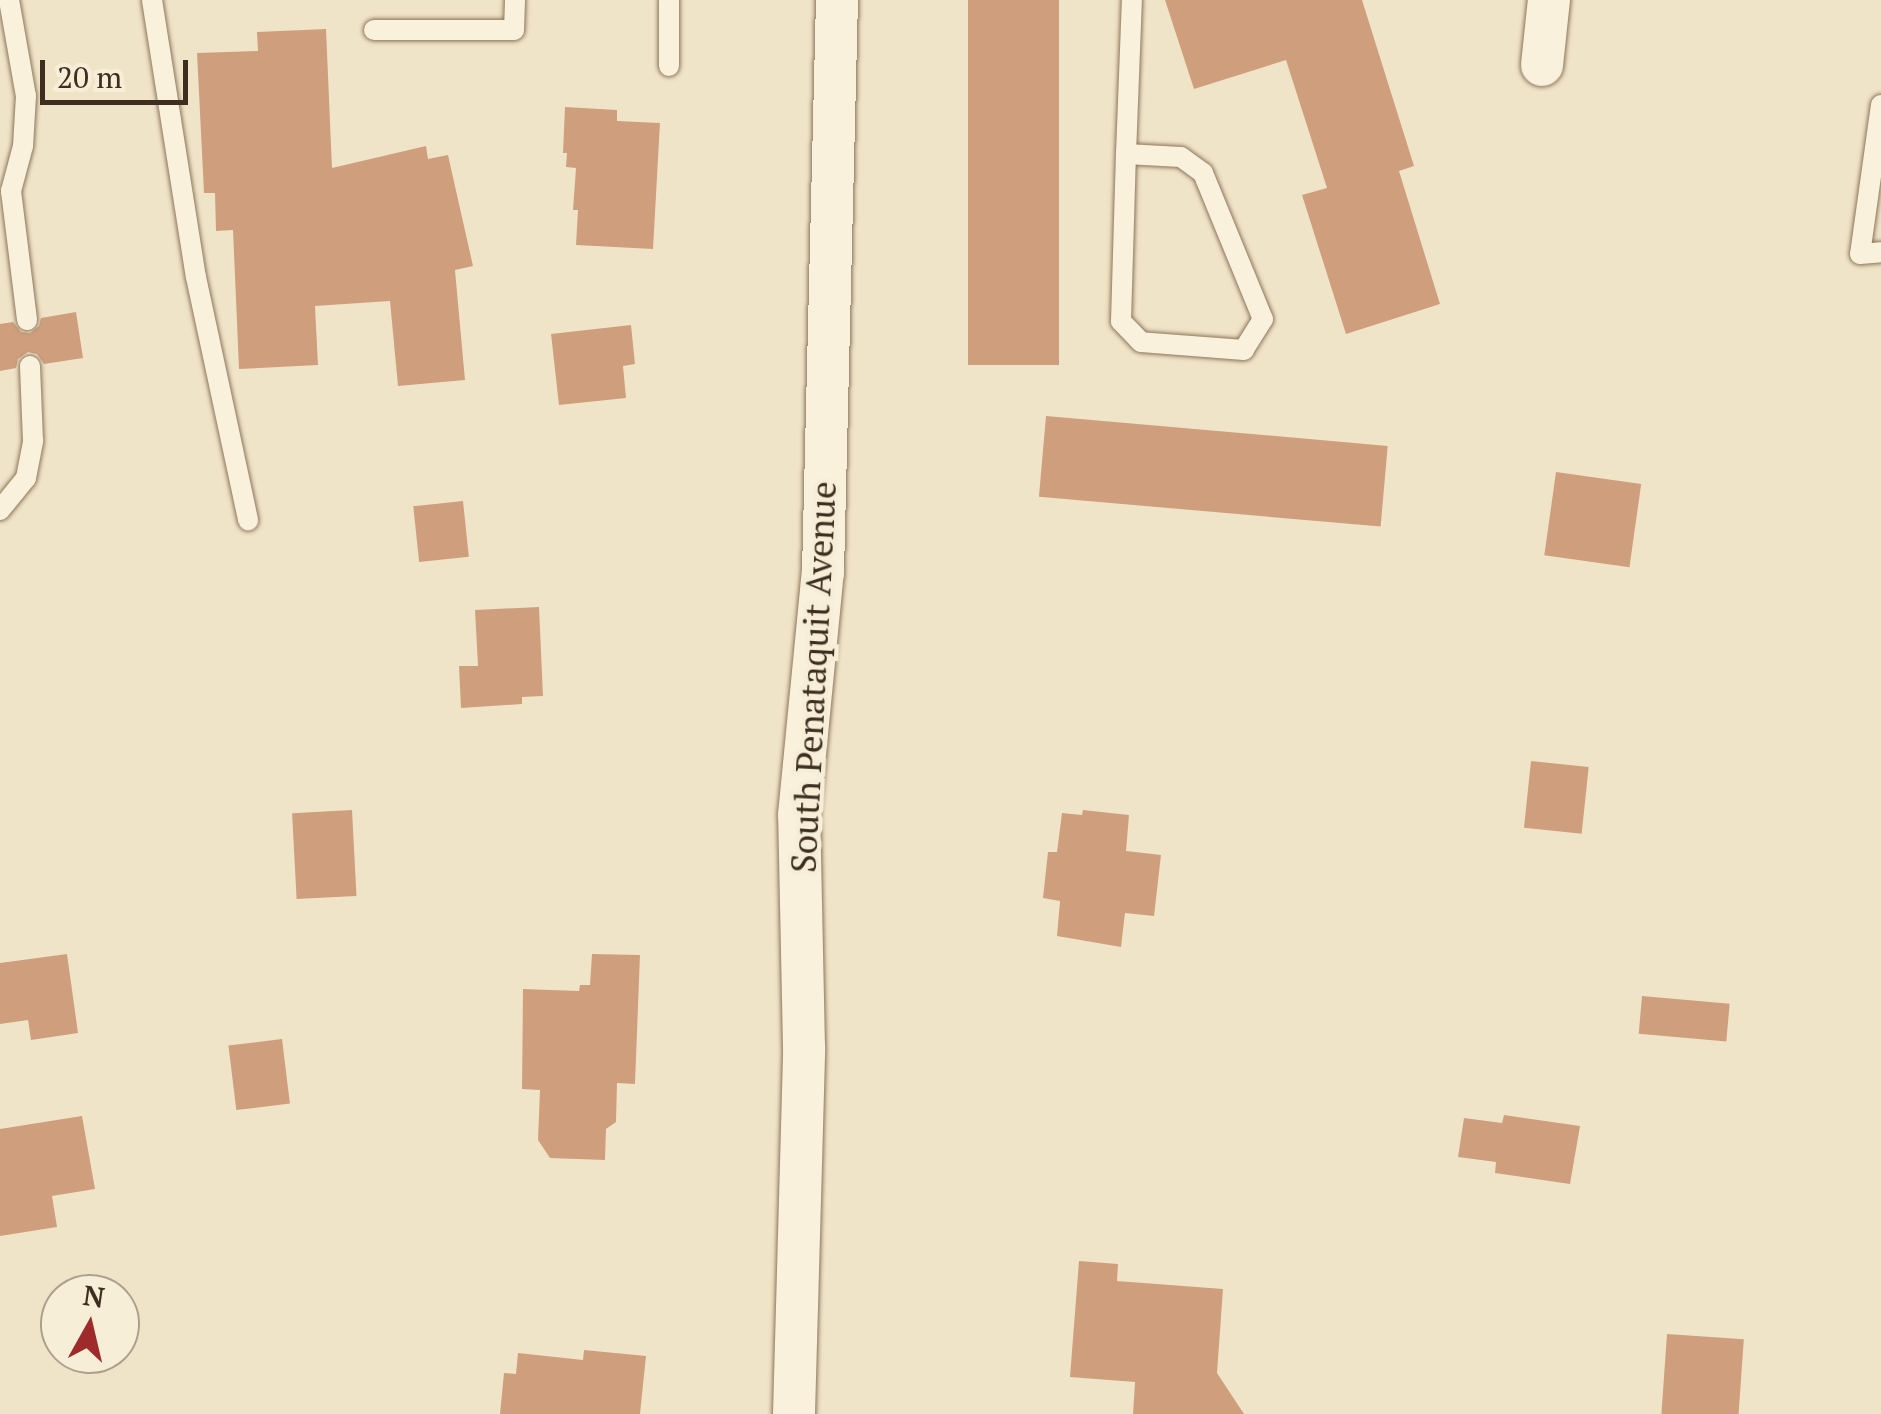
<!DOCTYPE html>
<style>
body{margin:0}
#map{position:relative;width:1881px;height:1414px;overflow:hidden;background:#f0e4c8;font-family:"PT Serif",serif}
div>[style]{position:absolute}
.building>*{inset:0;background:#cf9f7d;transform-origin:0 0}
.roads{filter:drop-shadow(0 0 2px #8d765c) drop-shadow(0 0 2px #8d765c)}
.service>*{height:20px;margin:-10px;padding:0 10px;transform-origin:10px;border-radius:10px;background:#faf1dc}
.minor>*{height:42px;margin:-21px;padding:0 21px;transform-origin:21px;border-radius:21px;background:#faf1dc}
span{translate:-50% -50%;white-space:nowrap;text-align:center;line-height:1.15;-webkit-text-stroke:9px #f7eed8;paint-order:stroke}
.street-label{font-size:35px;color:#3d2e20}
.north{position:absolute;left:40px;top:1274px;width:100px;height:100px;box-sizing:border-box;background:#f7eed8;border:2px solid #ada18e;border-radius:50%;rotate:8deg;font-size:28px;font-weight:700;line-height:40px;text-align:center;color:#3d2e20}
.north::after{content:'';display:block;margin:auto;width:35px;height:45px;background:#9e2a2b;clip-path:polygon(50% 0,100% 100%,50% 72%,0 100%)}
.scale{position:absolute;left:40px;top:60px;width:148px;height:45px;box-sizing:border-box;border:5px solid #3d2e20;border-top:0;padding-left:12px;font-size:30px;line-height:35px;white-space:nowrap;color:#3d2e20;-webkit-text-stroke:8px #f7eed8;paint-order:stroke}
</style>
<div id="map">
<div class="building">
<i style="left:968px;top:0;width:91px;height:365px"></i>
<i style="clip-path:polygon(1165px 0,1362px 0,1414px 166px,1399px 171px,1440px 304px,1346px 334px,1302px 195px,1327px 188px,1286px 60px,1194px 89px)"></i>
<i style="clip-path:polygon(326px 29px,332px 168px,426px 146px,428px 159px,448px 155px,473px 266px,455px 270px,465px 380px,398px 386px,390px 301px,315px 306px,318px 365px,239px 369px,233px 230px,216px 231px,215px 193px,204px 193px,197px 53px,258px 51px,257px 32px)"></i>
<i style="clip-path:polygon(565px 107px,617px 110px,617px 121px,660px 123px,653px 249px,576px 245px,578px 210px,573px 210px,576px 168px,566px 167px,567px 153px,563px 153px)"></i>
<i style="clip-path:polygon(76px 312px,83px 358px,44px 364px,37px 354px,28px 352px,18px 359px,16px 368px,0 371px,0 324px,13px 322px,21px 332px,30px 333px,39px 326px,41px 318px)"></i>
<i style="clip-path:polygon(631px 325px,635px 364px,623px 366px,626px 398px,559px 405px,551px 334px)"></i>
<i style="left:1046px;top:416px;width:343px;height:81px;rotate:5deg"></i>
<i style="left:1556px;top:472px;width:86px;height:84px;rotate:8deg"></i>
<i style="left:463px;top:501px;width:56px;height:50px;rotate:84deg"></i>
<i style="clip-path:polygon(539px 607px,543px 696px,522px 697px,522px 704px,461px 708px,459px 666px,478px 666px,475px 610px)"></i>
<i style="left:1531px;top:761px;width:58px;height:67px;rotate:6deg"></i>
<i style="left:352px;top:810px;width:86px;height:60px;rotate:87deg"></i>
<i style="clip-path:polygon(1083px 810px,1129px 815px,1126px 851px,1161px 855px,1154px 916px,1125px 913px,1121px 947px,1057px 936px,1060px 901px,1043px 898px,1048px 852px,1057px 852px,1062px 813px,1082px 815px)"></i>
<i style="clip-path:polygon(67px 954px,78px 1033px,31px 1040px,28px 1020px,0 1024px,0 963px)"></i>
<i style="clip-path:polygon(592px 954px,640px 955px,635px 1084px,617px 1083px,616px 1122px,606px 1129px,605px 1160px,550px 1158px,538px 1140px,540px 1090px,522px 1089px,523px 989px,579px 991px,580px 985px,590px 985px)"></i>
<i style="left:1642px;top:996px;width:88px;height:38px;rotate:5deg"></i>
<i style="left:282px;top:1039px;width:65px;height:54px;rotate:83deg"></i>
<i style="clip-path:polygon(1504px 1115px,1580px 1126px,1570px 1184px,1495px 1173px,1496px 1162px,1458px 1157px,1464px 1118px,1502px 1123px)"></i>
<i style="clip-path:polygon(82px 1116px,95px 1189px,52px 1196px,57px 1227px,0 1236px,0 1129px)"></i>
<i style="clip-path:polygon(1079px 1261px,1118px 1264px,1117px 1281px,1223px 1289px,1217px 1373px,1244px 1414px,1133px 1414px,1135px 1382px,1070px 1377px)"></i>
<i style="left:1667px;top:1334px;width:77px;height:80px;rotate:4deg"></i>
<i style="clip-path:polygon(584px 1350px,646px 1356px,640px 1414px,500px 1414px,504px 1373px,516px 1374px,518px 1353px,583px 1360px)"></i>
</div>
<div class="roads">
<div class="service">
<i style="left:9px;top:0;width:97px;rotate:80deg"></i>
<i style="left:26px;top:96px;width:50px;rotate:93.4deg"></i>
<i style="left:23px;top:146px;width:47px;rotate:104.9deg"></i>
<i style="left:11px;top:191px;width:130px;rotate:82.9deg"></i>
<i style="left:152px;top:0;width:280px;rotate:81deg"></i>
<i style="left:196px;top:277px;width:249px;rotate:77.9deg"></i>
<i style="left:669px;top:0;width:66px;rotate:90deg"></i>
<i style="left:374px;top:30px;width:140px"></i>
<i style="left:514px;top:30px;width:30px;rotate:-88deg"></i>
<i style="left:1881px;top:105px;width:150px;rotate:98deg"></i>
<i style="left:1860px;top:254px;width:21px;rotate:-5deg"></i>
<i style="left:1126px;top:154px;width:55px;rotate:3.1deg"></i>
<i style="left:1181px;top:157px;width:27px;rotate:36deg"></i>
<i style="left:1203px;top:173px;width:158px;rotate:67.7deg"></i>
<i style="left:1263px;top:319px;width:36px;rotate:122deg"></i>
<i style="left:1244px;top:350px;width:103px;rotate:-175.6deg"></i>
<i style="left:1141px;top:342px;width:29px;rotate:-134deg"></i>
<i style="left:1121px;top:321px;width:167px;rotate:-88.3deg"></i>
<i style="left:1126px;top:154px;width:154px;rotate:-87.8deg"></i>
<i style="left:0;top:510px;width:41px;rotate:-50.9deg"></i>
<i style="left:26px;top:478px;width:38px;rotate:-79deg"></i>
<i style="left:33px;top:441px;width:75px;rotate:-92.3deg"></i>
</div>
<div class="minor">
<i style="left:1542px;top:65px;width:65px;rotate:-83.9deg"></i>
<i style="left:794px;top:1414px;width:367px;rotate:-88.4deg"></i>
<i style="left:804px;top:1047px;width:232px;rotate:-91.2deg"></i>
<i style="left:799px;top:815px;width:244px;rotate:-84.4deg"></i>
<i style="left:823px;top:572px;width:572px;rotate:-88.6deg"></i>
</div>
</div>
<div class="street-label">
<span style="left:813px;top:677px;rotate:-87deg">South Penataquit Avenue</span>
</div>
<div class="north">N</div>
<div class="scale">20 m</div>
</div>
